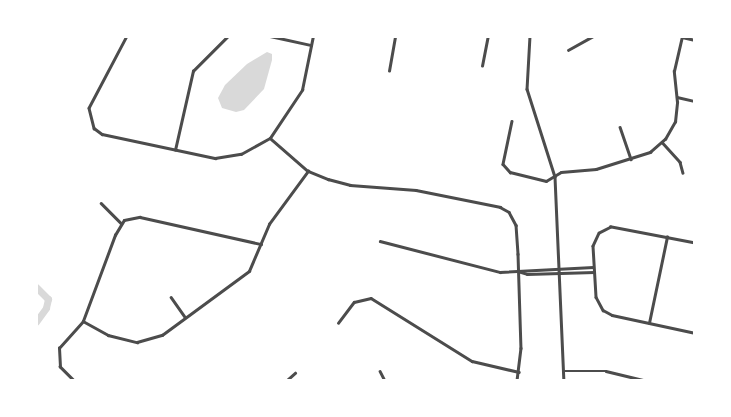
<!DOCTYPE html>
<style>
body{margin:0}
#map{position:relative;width:731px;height:417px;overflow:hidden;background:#fff;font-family:"DM Sans",sans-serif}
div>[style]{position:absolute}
.water>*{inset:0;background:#d9d9d9}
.river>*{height:7px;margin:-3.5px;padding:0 3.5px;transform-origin:3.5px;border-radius:3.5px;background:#d9d9d9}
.minor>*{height:2.5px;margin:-1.25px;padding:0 1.25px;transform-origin:1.25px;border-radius:1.25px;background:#4c4c4c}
.tertiary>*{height:2.5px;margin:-1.25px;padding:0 1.25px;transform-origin:1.25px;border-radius:1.25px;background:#4c4c4c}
span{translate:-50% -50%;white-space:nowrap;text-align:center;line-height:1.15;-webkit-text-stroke:4px #fff;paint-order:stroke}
.frame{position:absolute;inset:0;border:38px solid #fff;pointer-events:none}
</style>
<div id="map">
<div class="water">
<i style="clip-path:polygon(267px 52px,272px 54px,272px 60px,264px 89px,244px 110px,236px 112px,222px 108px,218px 98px,225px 85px,247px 64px)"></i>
</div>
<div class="river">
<i style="left:36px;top:287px;width:17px;rotate:45deg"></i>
<i style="left:48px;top:299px;width:9px;rotate:103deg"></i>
<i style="left:46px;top:308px;width:17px;rotate:126deg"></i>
</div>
<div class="minor">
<i style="left:127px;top:36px;width:81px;rotate:117.8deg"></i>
<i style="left:89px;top:108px;width:21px;rotate:76deg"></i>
<i style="left:94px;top:128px;width:10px;rotate:37deg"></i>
<i style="left:102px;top:134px;width:116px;rotate:12deg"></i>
<i style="left:215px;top:158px;width:26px;rotate:-9deg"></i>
<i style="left:241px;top:154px;width:33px;rotate:-29deg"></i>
<i style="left:270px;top:138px;width:58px;rotate:-56.3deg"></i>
<i style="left:302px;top:90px;width:55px;rotate:-78.5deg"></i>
<i style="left:270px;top:36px;width:42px;rotate:12.4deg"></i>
<i style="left:682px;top:37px;width:13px;rotate:13deg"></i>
<i style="left:568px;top:50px;width:29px;rotate:-29deg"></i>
<i style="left:482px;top:66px;width:31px;rotate:-79deg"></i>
<i style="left:389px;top:71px;width:36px;rotate:-80deg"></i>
<i style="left:677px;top:97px;width:18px;rotate:13deg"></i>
<i style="left:512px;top:121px;width:44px;rotate:101.8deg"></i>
<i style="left:503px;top:164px;width:11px;rotate:49deg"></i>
<i style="left:510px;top:172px;width:37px;rotate:14deg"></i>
<i style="left:546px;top:181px;width:17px;rotate:-31deg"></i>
<i style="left:561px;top:172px;width:35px;rotate:-5deg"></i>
<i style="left:596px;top:169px;width:57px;rotate:-17.5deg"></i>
<i style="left:650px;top:152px;width:20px;rotate:-41deg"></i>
<i style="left:665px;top:139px;width:20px;rotate:-60deg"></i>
<i style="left:675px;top:122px;width:20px;rotate:-84deg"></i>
<i style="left:677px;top:102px;width:31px;rotate:-96deg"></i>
<i style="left:674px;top:71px;width:36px;rotate:-77deg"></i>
<i style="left:620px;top:127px;width:34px;rotate:71deg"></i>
<i style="left:270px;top:138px;width:50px;rotate:41deg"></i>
<i style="left:308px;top:171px;width:22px;rotate:22deg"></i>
<i style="left:328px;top:179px;width:23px;rotate:15deg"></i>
<i style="left:350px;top:185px;width:66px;rotate:4.3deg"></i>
<i style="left:416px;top:190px;width:86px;rotate:11.4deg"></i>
<i style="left:500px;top:207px;width:10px;rotate:29deg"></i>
<i style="left:509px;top:212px;width:15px;rotate:62deg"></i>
<i style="left:516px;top:225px;width:29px;rotate:86deg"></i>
<i style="left:518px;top:254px;width:94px;rotate:88.2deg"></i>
<i style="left:521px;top:348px;width:33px;rotate:97deg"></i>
<i style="left:662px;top:142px;width:27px;rotate:48deg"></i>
<i style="left:680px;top:162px;width:11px;rotate:75deg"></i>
<i style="left:175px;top:150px;width:81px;rotate:-77.2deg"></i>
<i style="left:193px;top:71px;width:49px;rotate:-45deg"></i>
<i style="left:101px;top:203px;width:28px;rotate:45deg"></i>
<i style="left:380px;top:241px;width:124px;rotate:14.5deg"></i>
<i style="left:500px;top:272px;width:93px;rotate:-3.1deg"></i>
<i style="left:695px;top:243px;width:86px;rotate:-169.2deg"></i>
<i style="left:611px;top:227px;width:13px;rotate:153deg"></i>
<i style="left:599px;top:233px;width:14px;rotate:115deg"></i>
<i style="left:593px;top:246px;width:51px;rotate:86.6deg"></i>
<i style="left:596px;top:297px;width:15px;rotate:62deg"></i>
<i style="left:603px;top:310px;width:10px;rotate:29deg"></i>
<i style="left:612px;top:315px;width:85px;rotate:12.2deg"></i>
<i style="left:518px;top:271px;width:9px;rotate:18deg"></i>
<i style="left:527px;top:274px;width:67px;rotate:-1.7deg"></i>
<i style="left:171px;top:297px;width:24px;rotate:55deg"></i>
<i style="left:83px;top:321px;width:29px;rotate:29deg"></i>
<i style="left:108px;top:335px;width:30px;rotate:14deg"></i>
<i style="left:137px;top:342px;width:26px;rotate:-16deg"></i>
<i style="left:162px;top:335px;width:108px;rotate:-36.3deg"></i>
<i style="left:249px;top:271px;width:51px;rotate:-66.9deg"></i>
<i style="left:269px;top:224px;width:66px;rotate:-53.7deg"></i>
<i style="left:338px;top:323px;width:26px;rotate:-53deg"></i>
<i style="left:354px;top:302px;width:17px;rotate:-13deg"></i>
<i style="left:371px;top:298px;width:119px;rotate:32deg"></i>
<i style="left:472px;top:361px;width:48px;rotate:13.2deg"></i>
<i style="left:649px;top:323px;width:88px;rotate:-78.2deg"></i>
<i style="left:380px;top:371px;width:11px;rotate:63deg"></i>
<i style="left:564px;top:371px;width:42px"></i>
<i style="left:606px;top:371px;width:42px;rotate:13.7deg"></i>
<i style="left:74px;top:381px;width:20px;rotate:-135deg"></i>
<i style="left:60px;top:367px;width:19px;rotate:-93deg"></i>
<i style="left:59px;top:348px;width:36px;rotate:-48deg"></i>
<i style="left:83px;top:321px;width:92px;rotate:-69.6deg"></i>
<i style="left:115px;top:235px;width:17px;rotate:-59deg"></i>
<i style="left:124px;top:220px;width:16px;rotate:-11deg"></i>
<i style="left:140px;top:217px;width:124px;rotate:12.6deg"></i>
<i style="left:286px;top:381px;width:12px;rotate:-42deg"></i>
</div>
<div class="tertiary">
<i style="left:530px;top:36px;width:53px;rotate:93.2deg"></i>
<i style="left:527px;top:89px;width:92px;rotate:72.3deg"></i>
<i style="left:555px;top:177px;width:204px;rotate:87.5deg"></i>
</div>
<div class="frame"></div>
</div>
